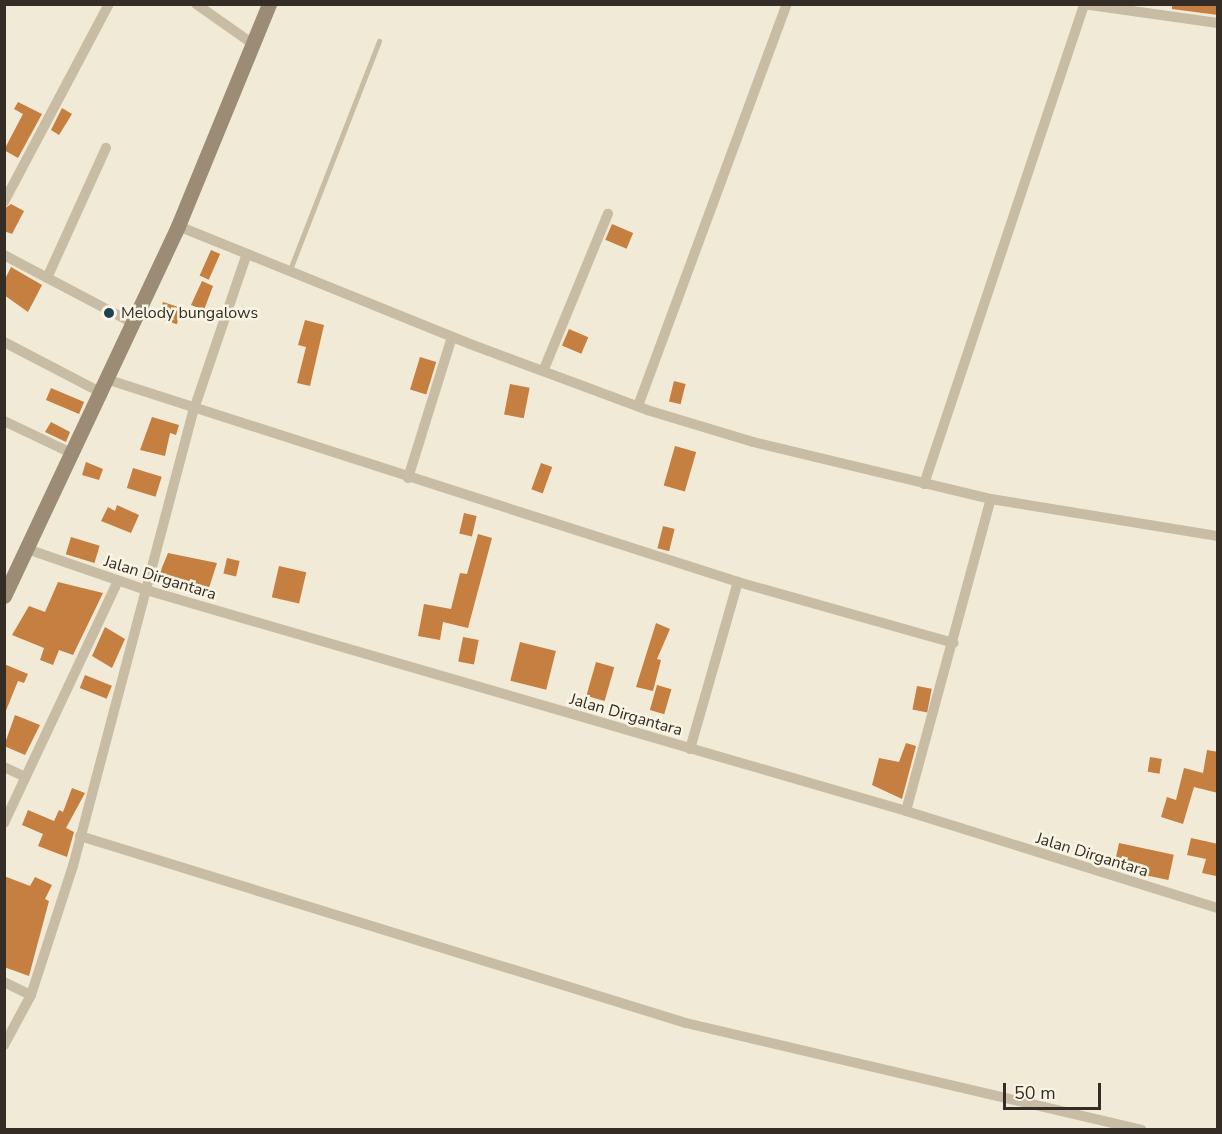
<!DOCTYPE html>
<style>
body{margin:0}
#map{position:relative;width:1222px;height:1134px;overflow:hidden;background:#f1ead7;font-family:"Nunito Sans",sans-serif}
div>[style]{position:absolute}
.building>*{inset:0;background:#c57f40;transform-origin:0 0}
.lane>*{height:5px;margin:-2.5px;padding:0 2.5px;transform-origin:2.5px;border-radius:2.5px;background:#c8bda4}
.street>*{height:10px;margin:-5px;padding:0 5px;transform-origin:5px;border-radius:5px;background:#c8bda4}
.secondary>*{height:15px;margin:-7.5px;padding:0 7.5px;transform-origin:7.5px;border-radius:7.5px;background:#9c8c75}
.dots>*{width:16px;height:16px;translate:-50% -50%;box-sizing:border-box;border:3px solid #f9f4e3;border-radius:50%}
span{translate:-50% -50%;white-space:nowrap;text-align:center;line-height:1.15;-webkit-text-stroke:5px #f9f4e3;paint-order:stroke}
.poi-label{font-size:16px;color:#332d25}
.left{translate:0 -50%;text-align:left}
.street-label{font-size:16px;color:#332d25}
.frame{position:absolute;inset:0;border:6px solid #332d25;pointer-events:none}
.scale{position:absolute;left:1003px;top:1083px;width:98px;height:27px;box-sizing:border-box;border:3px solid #332d25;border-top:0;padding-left:8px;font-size:18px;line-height:21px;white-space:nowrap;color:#332d25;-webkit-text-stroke:4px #f9f4e3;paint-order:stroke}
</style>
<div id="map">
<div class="building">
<i style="clip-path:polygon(1172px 4px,1218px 4px,1218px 15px,1172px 9px)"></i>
<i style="clip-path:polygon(18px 102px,42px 114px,18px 158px,4px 150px,23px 114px,14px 109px)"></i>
<i style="clip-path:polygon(62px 108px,72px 114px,59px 135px,51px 130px)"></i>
<i style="clip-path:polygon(11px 204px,24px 211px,12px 234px,4px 231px,4px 209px)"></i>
<i style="left:612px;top:224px;width:23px;height:17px;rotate:23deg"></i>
<i style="left:211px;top:250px;width:10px;height:28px;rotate:24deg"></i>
<i style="clip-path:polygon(11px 267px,42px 285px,28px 312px,4px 295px,4px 281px)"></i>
<i style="clip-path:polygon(202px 281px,213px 286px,204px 310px,191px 305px)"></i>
<i style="left:163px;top:302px;width:20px;height:17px;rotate:18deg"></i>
<i style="clip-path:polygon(305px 320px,324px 325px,310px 386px,297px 383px,306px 347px,298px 345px)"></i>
<i style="left:569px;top:329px;width:21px;height:18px;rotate:23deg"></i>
<i style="left:420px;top:357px;width:17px;height:34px;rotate:17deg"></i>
<i style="left:674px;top:381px;width:12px;height:21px;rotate:14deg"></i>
<i style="left:510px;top:384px;width:20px;height:31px;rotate:11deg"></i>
<i style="left:51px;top:388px;width:36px;height:13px;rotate:23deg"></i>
<i style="clip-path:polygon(152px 417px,179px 425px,176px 435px,170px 433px,165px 456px,140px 450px)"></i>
<i style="clip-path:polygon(51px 422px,70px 432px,66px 442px,45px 432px)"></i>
<i style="left:675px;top:446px;width:22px;height:41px;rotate:16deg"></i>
<i style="clip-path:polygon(86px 462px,103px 469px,99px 480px,82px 475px)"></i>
<i style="left:541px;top:463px;width:12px;height:28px;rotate:20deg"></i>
<i style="left:133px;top:468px;width:30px;height:21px;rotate:17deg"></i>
<i style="clip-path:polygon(117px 505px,139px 515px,131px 533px,101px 521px,108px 507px,115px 511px)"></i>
<i style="left:464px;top:513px;width:13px;height:21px;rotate:13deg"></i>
<i style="left:663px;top:526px;width:12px;height:23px;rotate:14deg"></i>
<i style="clip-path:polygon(478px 534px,492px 538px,468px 628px,443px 622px,440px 640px,418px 636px,424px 604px,451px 609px,460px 573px,467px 574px)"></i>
<i style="left:71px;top:537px;width:30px;height:18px;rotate:17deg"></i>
<i style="clip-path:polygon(168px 553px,217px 563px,208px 591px,172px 579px,170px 586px,156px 582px)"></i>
<i style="left:227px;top:558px;width:13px;height:16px;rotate:13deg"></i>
<i style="left:279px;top:566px;width:28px;height:32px;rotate:13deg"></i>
<i style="clip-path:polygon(58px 582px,103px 593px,73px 655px,59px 650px,53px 665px,40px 660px,44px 648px,12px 635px,29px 606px,45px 612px)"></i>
<i style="clip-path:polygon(656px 623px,670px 629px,657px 659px,661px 660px,653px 691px,636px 687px)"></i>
<i style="clip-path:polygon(105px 627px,125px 639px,112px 668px,92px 656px)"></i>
<i style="left:463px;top:637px;width:16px;height:25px;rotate:11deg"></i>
<i style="left:520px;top:642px;width:37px;height:40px;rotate:14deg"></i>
<i style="left:596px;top:662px;width:19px;height:35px;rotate:16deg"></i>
<i style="clip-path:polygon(4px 664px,28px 674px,24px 683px,18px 681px,5px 713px)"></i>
<i style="left:85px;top:675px;width:29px;height:14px;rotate:22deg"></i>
<i style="left:657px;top:685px;width:15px;height:26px;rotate:16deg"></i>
<i style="left:917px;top:686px;width:15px;height:24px;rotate:11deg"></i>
<i style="clip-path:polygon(15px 715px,40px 725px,25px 755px,4px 746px)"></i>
<i style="clip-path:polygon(906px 743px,916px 746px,902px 799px,872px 785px,879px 758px,899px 762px)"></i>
<i style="clip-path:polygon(1207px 750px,1218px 752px,1218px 793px,1194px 787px,1183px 824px,1161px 817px,1167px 797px,1176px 800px,1184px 768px,1203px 773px)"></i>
<i style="left:1150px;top:757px;width:12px;height:15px;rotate:9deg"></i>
<i style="clip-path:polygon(72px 788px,85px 793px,66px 828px,74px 832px,67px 857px,38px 846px,43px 834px,22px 825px,28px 810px,54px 821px,59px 810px,63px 812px)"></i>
<i style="clip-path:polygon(1191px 838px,1218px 844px,1216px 876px,1202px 873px,1206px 859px,1187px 855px)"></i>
<i style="left:1119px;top:843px;width:56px;height:26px;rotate:12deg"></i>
<i style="clip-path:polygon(4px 876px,30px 886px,35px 877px,52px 885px,45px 899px,49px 901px,29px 976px,4px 967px)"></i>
</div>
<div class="lane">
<i style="left:289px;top:272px;width:248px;rotate:-68.7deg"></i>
</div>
<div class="street">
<i style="left:196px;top:4px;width:70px;rotate:35.1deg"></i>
<i style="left:1083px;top:4px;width:136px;rotate:8deg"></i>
<i style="left:4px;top:202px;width:224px;rotate:-62.1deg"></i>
<i style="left:178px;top:226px;width:315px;rotate:22deg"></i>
<i style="left:470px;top:344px;width:189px;rotate:20.4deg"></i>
<i style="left:647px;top:410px;width:111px;rotate:16.8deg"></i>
<i style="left:753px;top:442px;width:245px;rotate:13.5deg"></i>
<i style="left:991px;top:499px;width:230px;rotate:9.3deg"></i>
<i style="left:4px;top:255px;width:146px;rotate:27.8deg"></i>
<i style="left:47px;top:278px;width:143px;rotate:-65.6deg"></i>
<i style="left:4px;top:342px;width:108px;rotate:27.5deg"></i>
<i style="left:544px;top:369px;width:168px;rotate:-67.6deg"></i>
<i style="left:106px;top:379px;width:664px;rotate:17.81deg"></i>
<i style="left:738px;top:582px;width:224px;rotate:15.8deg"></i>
<i style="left:638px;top:406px;width:429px;rotate:-69.7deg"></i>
<i style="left:4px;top:421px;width:74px;rotate:25.5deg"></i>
<i style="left:408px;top:478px;width:148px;rotate:-72.7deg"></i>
<i style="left:924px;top:484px;width:505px;rotate:-71.53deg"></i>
<i style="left:27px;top:549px;width:126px;rotate:19deg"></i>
<i style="left:146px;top:590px;width:791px;rotate:16.21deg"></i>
<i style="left:906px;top:811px;width:327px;rotate:17.3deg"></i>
<i style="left:690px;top:749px;width:174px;rotate:-74deg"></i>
<i style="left:4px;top:767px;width:23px;rotate:25deg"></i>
<i style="left:906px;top:811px;width:323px;rotate:-74.8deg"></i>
<i style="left:4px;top:823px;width:268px;rotate:-64.8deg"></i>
<i style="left:80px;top:836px;width:634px;rotate:17.15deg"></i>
<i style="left:686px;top:1023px;width:468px;rotate:13.2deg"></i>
<i style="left:4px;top:982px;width:30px;rotate:26deg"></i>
<i style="left:4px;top:1045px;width:57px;rotate:-61.6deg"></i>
<i style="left:31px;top:995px;width:136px;rotate:-72deg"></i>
<i style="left:73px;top:866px;width:473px;rotate:-75.2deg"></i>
<i style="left:194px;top:409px;width:162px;rotate:-71.2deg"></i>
</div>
<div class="secondary">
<i style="left:4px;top:596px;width:409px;rotate:-64.8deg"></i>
<i style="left:178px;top:226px;width:240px;rotate:-67.7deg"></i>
</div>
<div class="dots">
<i style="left:109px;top:313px;background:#1b4354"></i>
</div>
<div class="poi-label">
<span class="left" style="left:121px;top:313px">Melody bungalows</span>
</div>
<div class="street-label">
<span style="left:160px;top:578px;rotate:17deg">Jalan Dirgantara</span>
<span style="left:626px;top:715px;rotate:16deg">Jalan Dirgantara</span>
<span style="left:1092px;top:855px;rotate:17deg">Jalan Dirgantara</span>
</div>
<div class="frame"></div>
<div class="scale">50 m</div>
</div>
